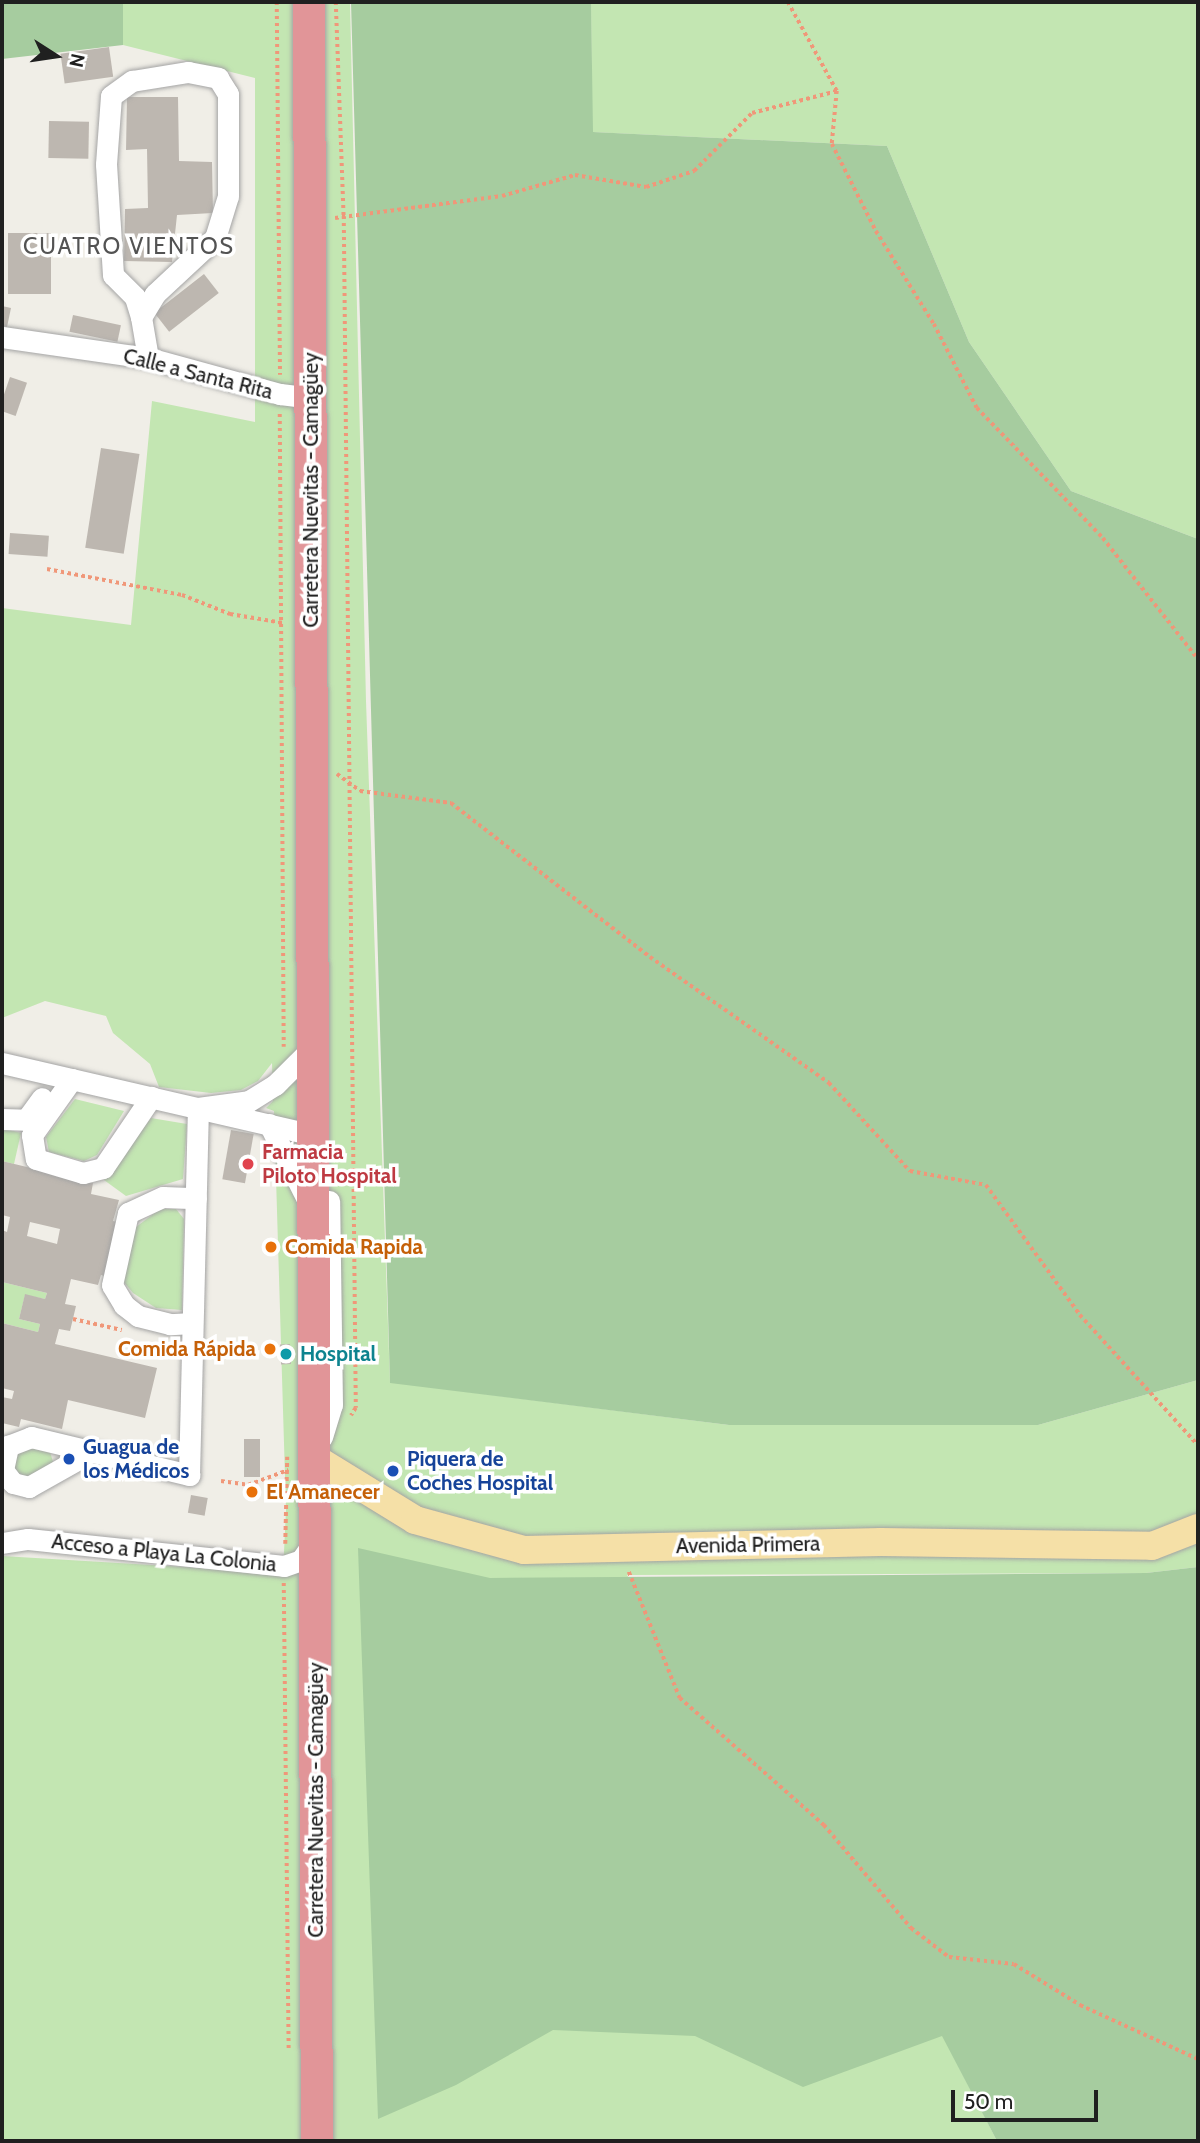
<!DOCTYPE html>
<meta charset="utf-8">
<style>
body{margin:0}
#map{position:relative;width:1200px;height:2143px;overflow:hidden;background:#f0eee7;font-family:Cabin,sans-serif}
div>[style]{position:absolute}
.grass>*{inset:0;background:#c3e6b2}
.forest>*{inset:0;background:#a6cc9f}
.building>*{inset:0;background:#bdb7b0;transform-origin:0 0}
.path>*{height:3.5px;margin-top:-1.75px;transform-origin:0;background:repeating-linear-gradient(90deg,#f09779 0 3.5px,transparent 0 7px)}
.roads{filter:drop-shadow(0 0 2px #a4a4a4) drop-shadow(0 0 2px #a4a4a4)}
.minor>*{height:21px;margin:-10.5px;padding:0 10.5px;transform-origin:10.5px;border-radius:10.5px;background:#fff}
.major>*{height:28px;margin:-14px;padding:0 14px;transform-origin:14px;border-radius:14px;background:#f5e0a7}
.highway>*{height:32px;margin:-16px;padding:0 16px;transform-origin:16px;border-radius:16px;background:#e19598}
.dots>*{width:19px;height:19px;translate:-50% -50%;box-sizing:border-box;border:4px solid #fff;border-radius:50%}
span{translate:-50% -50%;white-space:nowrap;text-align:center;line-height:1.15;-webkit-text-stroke:7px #fff;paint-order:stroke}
.street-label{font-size:21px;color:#202020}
.health-label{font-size:21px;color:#be3a42;font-weight:700}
.left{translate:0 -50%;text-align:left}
.food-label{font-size:21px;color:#c56008;font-weight:700}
.right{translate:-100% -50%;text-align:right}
.culture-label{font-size:21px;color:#0d838f;font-weight:700}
.transit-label{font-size:21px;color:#164399;font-weight:700}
.neighbourhood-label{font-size:23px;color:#535353;letter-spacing:2px}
.frame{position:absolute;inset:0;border:4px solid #202020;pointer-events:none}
.north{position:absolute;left:21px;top:21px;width:70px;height:70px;-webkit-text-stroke:5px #fff;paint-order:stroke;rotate:102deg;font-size:19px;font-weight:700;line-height:28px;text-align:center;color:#202020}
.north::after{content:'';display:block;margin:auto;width:24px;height:32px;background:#202020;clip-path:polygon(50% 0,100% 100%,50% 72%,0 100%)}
.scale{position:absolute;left:951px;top:2090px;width:147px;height:32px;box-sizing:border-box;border:4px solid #202020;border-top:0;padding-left:9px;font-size:21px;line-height:24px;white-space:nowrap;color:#202020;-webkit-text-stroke:5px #fff;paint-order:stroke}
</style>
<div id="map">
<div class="grass">
<i style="clip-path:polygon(123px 2px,350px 2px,366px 701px,390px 1382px,729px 1425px,1038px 1425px,1198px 1380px,1198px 1567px,1146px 1573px,627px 1575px,943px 2036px,997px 2141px,2px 2141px,2px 1556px,283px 1573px,286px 1510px,274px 1111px,266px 1108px,273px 1101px,272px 1063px,258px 1081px,241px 1090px,211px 1093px,159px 1087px,150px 1064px,113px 1033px,106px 1016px,45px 1001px,2px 1018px,2px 608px,131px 625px,152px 401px,255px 422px,255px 78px,123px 45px)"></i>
<i style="clip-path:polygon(591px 2px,1198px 2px,1198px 539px,1071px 491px,969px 342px,887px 146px,592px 132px)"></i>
<i style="clip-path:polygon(75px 1099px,124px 1111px,97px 1155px,84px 1161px,49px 1152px,46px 1137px)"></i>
<i style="clip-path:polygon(151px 1118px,187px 1124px,183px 1179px,126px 1196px,104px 1180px)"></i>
<i style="clip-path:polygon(2px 1128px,21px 1133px,14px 1164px,2px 1161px)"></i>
<i style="clip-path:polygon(160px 1209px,176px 1209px,184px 1219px,182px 1310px,156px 1308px,133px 1293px,123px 1281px,136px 1227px)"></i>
<i style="clip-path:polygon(2px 1282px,47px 1293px,45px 1299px,25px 1295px,19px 1319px,40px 1324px,38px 1332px,2px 1323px)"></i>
<i style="clip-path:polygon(25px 1447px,50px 1452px,54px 1465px,28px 1479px,14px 1471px,13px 1455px)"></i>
</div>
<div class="forest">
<i style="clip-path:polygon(2px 2px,123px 2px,123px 45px,2px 59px)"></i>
<i style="clip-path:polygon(351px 2px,591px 2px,593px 132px,887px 146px,969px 342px,1071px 491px,1198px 539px,1198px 1380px,1038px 1425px,729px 1425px,390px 1383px)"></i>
<i style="clip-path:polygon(358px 1548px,490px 1578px,1146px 1573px,1198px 1567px,1198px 2141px,997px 2141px,942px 2036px,803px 2087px,695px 2036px,553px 2030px,456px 2085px,378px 2119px)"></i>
</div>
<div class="building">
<i style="left:109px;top:47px;width:30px;height:49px;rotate:82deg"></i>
<i style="clip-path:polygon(127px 97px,178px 97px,179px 161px,212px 162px,213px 213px,177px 215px,172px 262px,124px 261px,125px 209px,148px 208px,147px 149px,126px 150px)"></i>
<i style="left:49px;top:121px;width:40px;height:37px;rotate:1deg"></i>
<i style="left:8px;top:233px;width:43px;height:61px"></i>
<i style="left:204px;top:274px;width:24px;height:63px;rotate:52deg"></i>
<i style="clip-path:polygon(2px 306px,11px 308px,7px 327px,2px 326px)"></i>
<i style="left:73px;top:315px;width:49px;height:17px;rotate:12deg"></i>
<i style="left:10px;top:377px;width:18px;height:35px;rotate:19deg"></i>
<i style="left:101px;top:448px;width:39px;height:101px;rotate:9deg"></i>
<i style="left:10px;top:533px;width:39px;height:21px;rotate:4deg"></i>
<i style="left:231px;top:1130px;width:23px;height:50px;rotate:10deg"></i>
<i style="clip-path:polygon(evenodd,2px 1161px,93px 1183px,91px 1194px,119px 1200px,113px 1221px,136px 1227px,123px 1281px,101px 1275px,98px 1285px,71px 1279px,65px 1304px,76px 1306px,70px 1331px,59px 1329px,55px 1344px,157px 1368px,145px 1418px,68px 1400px,62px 1429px,21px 1419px,19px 1427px,2px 1423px,2px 1397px,12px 1399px,14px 1391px,2px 1388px,2px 1323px,38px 1332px,40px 1324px,19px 1319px,25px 1294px,45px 1299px,47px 1293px,2px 1282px,2px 1230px,7px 1232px,10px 1217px,2px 1215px,2px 1161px,30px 1222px,60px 1229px,57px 1244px,27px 1236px,30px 1222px)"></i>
<i style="left:290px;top:1344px;width:20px;height:10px;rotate:87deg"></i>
<i style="left:244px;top:1439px;width:16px;height:38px"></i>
<i style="left:191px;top:1495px;width:17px;height:18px;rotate:10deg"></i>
</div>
<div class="path">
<i style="left:277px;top:2px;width:373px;rotate:89.5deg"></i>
<i style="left:336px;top:2px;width:214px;rotate:87.9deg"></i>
<i style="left:344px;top:216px;width:1192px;rotate:89.42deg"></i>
<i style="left:356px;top:1408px;width:9px;rotate:122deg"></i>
<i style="left:788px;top:2px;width:102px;rotate:61.2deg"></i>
<i style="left:837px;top:91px;width:53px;rotate:95.4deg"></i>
<i style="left:832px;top:144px;width:97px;rotate:63.2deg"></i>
<i style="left:876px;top:231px;width:110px;rotate:58.1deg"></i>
<i style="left:934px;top:324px;width:94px;rotate:62.9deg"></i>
<i style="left:977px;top:408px;width:181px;rotate:45.9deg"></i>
<i style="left:1103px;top:538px;width:154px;rotate:51.9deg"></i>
<i style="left:335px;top:218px;width:168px;rotate:-7.5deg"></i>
<i style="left:502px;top:196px;width:76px;rotate:-16deg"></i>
<i style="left:575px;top:175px;width:72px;rotate:9.6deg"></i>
<i style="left:646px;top:187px;width:51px;rotate:-18.4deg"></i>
<i style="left:694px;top:171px;width:82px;rotate:-45deg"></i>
<i style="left:752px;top:113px;width:88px;rotate:-14.5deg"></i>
<i style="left:280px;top:414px;width:633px;rotate:89.64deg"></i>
<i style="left:47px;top:569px;width:137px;rotate:10.9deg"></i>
<i style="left:182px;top:595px;width:52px;rotate:21.6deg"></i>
<i style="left:230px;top:614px;width:54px;rotate:9.6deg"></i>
<i style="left:337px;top:774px;width:29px;rotate:36deg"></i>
<i style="left:360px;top:791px;width:92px;rotate:7.5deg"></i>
<i style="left:451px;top:803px;width:252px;rotate:37.7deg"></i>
<i style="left:650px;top:957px;width:219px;rotate:35.1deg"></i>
<i style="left:829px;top:1083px;width:120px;rotate:47.4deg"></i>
<i style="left:910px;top:1171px;width:77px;rotate:10.4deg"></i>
<i style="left:986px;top:1185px;width:160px;rotate:54.1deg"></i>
<i style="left:1080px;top:1315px;width:176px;rotate:47.8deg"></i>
<i style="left:73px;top:1319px;width:50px;rotate:12.7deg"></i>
<i style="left:221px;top:1481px;width:27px;rotate:8deg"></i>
<i style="left:248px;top:1485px;width:43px;rotate:-20.6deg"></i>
<i style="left:285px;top:1544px;width:87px;rotate:-88.7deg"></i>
<i style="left:629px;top:1572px;width:136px;rotate:68deg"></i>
<i style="left:680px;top:1698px;width:192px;rotate:41.4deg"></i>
<i style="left:824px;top:1825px;width:135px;rotate:49.8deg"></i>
<i style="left:911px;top:1928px;width:48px;rotate:37.3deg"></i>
<i style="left:949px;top:1957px;width:65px;rotate:6.1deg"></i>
<i style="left:1014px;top:1964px;width:78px;rotate:31.8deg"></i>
<i style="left:1080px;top:2005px;width:130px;rotate:24.6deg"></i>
<i style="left:284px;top:1583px;width:469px;rotate:89.4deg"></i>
</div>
<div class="roads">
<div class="minor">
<i style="left:141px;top:317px;width:21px;rotate:-107deg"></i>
<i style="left:135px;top:297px;width:31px;rotate:-135deg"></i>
<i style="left:113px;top:275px;width:111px;rotate:-93.6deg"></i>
<i style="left:106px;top:164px;width:68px;rotate:-85.8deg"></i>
<i style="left:111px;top:96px;width:26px;rotate:-36deg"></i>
<i style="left:132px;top:81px;width:57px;rotate:-9.1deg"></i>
<i style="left:188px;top:72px;width:31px;rotate:11deg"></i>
<i style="left:218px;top:78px;width:19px;rotate:58deg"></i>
<i style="left:228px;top:94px;width:102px;rotate:90deg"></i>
<i style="left:228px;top:196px;width:44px;rotate:107.2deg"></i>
<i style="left:215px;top:238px;width:82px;rotate:137deg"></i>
<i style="left:155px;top:294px;width:27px;rotate:121deg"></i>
<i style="left:141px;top:317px;width:42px;rotate:80.3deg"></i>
<i style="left:2px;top:337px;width:148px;rotate:8.2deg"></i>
<i style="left:148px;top:358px;width:137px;rotate:15.3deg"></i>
<i style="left:280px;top:394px;width:31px;rotate:7deg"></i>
<i style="left:2px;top:1063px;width:320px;rotate:13deg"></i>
<i style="left:72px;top:1079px;width:69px;rotate:125.5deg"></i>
<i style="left:32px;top:1135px;width:24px;rotate:81deg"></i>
<i style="left:36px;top:1159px;width:49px;rotate:16.6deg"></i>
<i style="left:83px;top:1173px;width:21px;rotate:-14deg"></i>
<i style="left:103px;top:1168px;width:86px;rotate:-55.9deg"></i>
<i style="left:2px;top:1119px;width:24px;rotate:2deg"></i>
<i style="left:26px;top:1120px;width:27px;rotate:-54deg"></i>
<i style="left:269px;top:1124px;width:93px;rotate:63.2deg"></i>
<i style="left:192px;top:1323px;width:22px;rotate:177deg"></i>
<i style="left:170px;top:1324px;width:33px;rotate:-166deg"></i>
<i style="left:138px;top:1316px;width:18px;rotate:-142deg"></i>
<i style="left:124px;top:1305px;width:23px;rotate:-121deg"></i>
<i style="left:112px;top:1285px;width:74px;rotate:-77.5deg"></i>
<i style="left:128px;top:1213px;width:38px;rotate:-25deg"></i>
<i style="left:163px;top:1197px;width:33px;rotate:2deg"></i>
<i style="left:322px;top:1437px;width:34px;rotate:-73deg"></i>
<i style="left:332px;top:1405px;width:204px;rotate:-90.8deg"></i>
<i style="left:89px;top:1453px;width:69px;rotate:150.5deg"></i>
<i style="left:29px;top:1487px;width:16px;rotate:-166deg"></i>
<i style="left:13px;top:1483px;width:16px;rotate:-128deg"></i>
<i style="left:3px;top:1470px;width:25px;rotate:-78deg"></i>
<i style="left:8px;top:1446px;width:25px;rotate:-21deg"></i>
<i style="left:31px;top:1437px;width:163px;rotate:13.5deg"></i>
<i style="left:189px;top:1475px;width:367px;rotate:-88.6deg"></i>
<i style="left:198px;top:1108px;width:51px;rotate:-7.8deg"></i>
<i style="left:249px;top:1101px;width:31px;rotate:-32deg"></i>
<i style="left:275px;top:1085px;width:55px;rotate:-45deg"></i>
<i style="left:2px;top:1543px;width:26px;rotate:-9deg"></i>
<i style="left:28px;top:1539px;width:257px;rotate:6deg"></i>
<i style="left:284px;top:1566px;width:18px;rotate:-19deg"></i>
<i style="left:301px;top:1560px;width:24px;rotate:-55deg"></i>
</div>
<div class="major">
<i style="left:316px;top:1459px;width:116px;rotate:31.6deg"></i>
<i style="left:415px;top:1520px;width:113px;rotate:15.4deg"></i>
<i style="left:524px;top:1550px;width:357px;rotate:-1.3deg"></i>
<i style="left:881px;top:1542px;width:271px;rotate:0.8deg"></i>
<i style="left:1152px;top:1546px;width:49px;rotate:-21.4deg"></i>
</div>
<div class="highway">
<i style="left:309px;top:2px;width:2139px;rotate:89.79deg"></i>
</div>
</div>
<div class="dots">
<i style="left:248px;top:1164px;background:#e0444e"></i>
<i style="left:271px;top:1247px;background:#e8710a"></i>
<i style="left:270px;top:1349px;background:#e8710a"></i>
<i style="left:286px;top:1354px;background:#0f9aa8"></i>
<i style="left:69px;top:1459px;background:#1a4fb4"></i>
<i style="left:393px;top:1471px;background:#1a4fb4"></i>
<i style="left:252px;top:1492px;background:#e8710a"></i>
</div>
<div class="street-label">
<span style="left:198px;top:374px;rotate:14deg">Calle a Santa Rita</span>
<span style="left:311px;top:490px;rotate:-90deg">Carretera Nuevitas - Camagüey</span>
<span style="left:748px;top:1545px;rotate:-1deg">Avenida Primera</span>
<span style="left:164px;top:1553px;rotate:6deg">Acceso a Playa La Colonia</span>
<span style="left:316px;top:1800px;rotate:-90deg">Carretera Nuevitas - Camagüey</span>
</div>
<div class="health-label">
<span class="left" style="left:262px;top:1164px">Farmacia<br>Piloto Hospital</span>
</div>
<div class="food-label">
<span class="left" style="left:285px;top:1247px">Comida Rapida</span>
<span class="right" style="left:256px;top:1349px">Comida Rápida</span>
<span class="left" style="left:266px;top:1492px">El Amanecer</span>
</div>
<div class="culture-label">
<span class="left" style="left:300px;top:1354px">Hospital</span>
</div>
<div class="transit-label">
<span class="left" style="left:83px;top:1459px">Guagua de<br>los Médicos</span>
<span class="left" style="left:407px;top:1471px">Piquera de<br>Coches Hospital</span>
</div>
<div class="neighbourhood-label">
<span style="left:129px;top:246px">CUATRO VIENTOS</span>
</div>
<div class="frame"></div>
<div class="north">N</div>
<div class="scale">50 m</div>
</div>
